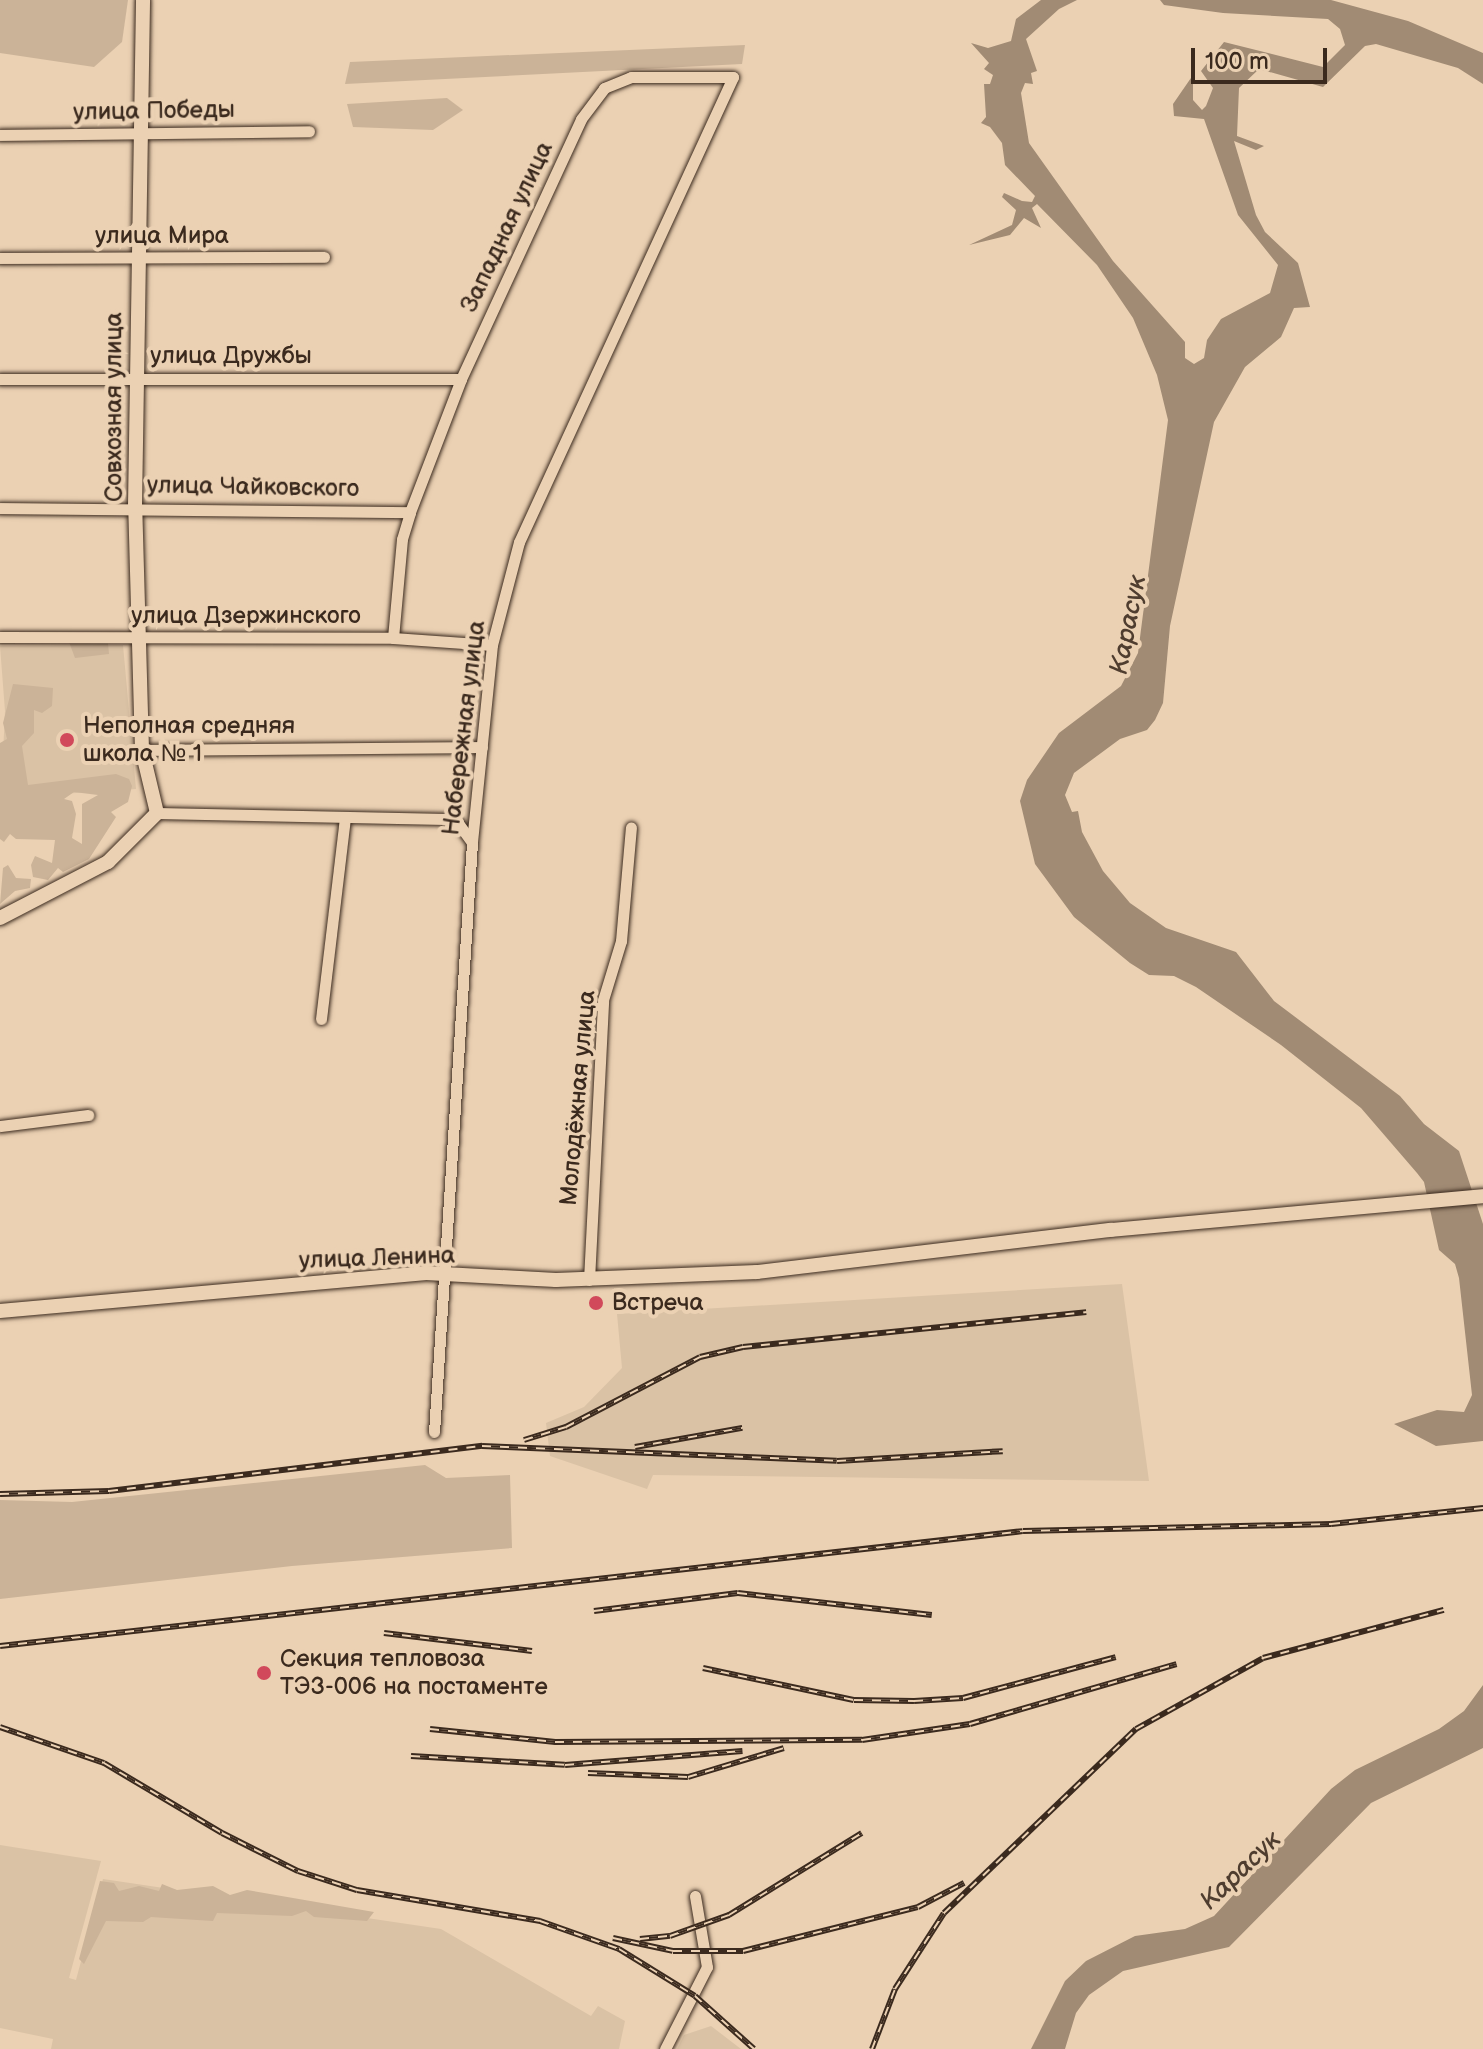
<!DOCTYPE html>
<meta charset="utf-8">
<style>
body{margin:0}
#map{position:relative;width:1483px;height:2049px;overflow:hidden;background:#ebd1b3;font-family:"Balsamiq Sans",sans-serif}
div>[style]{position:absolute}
.built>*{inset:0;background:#dac2a5}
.green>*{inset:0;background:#cbb398}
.water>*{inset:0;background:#a18b74}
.roads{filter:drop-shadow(0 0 2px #3b2a1e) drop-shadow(0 0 2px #3b2a1e)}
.minor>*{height:11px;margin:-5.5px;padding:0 5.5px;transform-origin:5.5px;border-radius:5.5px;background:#ebd1b3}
.tertiary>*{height:14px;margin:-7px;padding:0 7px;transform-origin:7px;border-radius:7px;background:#ebd1b3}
.secondary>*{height:14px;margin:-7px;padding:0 7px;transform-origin:7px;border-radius:7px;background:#ebd1b3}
.rail>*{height:6px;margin-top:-3px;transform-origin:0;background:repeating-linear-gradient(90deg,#ebd1b3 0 9px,#3b2a1e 0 18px);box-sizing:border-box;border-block:2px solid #3b2a1e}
.dots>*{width:22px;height:22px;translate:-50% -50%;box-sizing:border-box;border:4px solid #ebd1b3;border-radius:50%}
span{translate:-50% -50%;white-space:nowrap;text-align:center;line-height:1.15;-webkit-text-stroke:8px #ebd1b3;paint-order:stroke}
.street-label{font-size:24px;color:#3b2a1e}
.poi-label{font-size:24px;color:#3b2a1e}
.left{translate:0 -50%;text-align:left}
.water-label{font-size:26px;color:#4f3d2f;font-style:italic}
.scale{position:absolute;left:1191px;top:48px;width:136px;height:36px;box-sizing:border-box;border:4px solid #3b2a1e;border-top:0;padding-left:10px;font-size:24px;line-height:28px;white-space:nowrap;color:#3b2a1e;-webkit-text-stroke:6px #ebd1b3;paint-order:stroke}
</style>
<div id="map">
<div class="built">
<i style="clip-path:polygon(123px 645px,136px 789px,1px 798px,5px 711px,0 646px)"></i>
<i style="clip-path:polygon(1122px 1284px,1149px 1481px,653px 1475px,647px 1489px,550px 1456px,546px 1423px,584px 1407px,622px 1368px,617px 1314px)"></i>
<i style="clip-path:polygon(0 1845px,101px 1861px,69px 1978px,76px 1980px,103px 1879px,441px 1929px,591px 2016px,598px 2006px,625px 2021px,619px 2049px,51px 2049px,53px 2039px,0 2028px)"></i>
<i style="clip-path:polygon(711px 2026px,741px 2049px,677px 2049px,684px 2035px)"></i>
</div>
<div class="green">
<i style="clip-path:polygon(0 0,128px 0,122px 42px,94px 67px,0 53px)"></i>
<i style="clip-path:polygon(745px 45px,742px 64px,345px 84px,350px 62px)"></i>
<i style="clip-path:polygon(447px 98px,463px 110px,433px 130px,353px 127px,347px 104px)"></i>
<i style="clip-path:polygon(77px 640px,108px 643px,109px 654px,75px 658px,69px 642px)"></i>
<i style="clip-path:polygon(evenodd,13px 684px,53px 688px,52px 706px,42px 713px,34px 710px,34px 733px,22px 746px,28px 785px,116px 774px,129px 779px,132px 786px,128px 802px,111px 812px,116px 817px,89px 859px,63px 872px,58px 868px,48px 880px,33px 877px,31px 865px,35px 856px,52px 863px,55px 840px,16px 839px,10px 834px,4px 842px,0 839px,0 743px,7px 739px,3px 723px,13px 684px,74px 792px,98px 795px,82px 804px,82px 844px,72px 838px,76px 814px,72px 801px,64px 799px,74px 792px)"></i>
<i style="clip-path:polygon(8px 865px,16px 878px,31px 879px,30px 888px,15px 891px,0 904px,3px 868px)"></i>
<i style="clip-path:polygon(425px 1465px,446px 1478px,510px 1475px,512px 1548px,292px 1566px,0 1599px,0 1500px,72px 1502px)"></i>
<i style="clip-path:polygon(100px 1881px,114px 1883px,119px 1891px,139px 1886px,159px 1891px,162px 1884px,177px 1890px,213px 1886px,230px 1895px,247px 1890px,374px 1912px,367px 1921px,314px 1917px,306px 1911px,292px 1916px,217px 1913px,213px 1921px,151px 1917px,143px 1922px,106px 1921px,84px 1964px,79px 1959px)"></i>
</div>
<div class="water">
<i style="clip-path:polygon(1041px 0,1077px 0,1059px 9px,1026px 39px,1037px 71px,1031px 73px,1033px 84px,1025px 83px,1021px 93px,1029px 143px,1113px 261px,1185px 342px,1185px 358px,1194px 364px,1204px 358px,1207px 340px,1221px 319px,1270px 293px,1278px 265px,1238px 215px,1204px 119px,1174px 116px,1173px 104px,1193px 75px,1193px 100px,1202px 110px,1206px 106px,1213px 88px,1201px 71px,1224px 42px,1323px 67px,1345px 45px,1340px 29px,1328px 19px,1223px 13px,1164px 5px,1160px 0,1331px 0,1408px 21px,1483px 53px,1483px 84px,1458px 68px,1376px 44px,1365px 46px,1323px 87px,1259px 69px,1239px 88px,1237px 136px,1264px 146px,1256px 150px,1234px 141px,1256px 215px,1265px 232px,1298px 263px,1310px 307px,1294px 308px,1281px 337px,1245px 367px,1214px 422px,1170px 626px,1163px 703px,1155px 720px,1147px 730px,1120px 739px,1074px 773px,1065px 795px,1072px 812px,1078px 811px,1082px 832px,1103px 871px,1130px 903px,1166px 928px,1236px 952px,1274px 1001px,1400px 1096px,1424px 1124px,1459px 1151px,1483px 1224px,1483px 1441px,1436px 1446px,1394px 1424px,1437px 1410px,1464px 1412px,1472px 1395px,1459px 1278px,1455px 1264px,1439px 1250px,1424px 1182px,1417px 1173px,1361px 1108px,1281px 1045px,1196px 987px,1174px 976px,1149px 975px,1130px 963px,1074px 917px,1035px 864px,1020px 801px,1027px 780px,1059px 733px,1121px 686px,1138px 653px,1168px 420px,1157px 375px,1133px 318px,1097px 265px,1037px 204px,1032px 208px,1041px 228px,1024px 218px,1010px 235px,969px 245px,1012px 225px,1016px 210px,1002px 197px,1004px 193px,1022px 201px,1032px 202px,1035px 196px,1005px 165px,1002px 143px,990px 127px,981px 123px,986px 117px,984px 84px,990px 84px,993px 75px,984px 69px,989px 63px,971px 43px,988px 48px,1011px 41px,1016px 19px)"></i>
<i style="clip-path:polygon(1483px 1685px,1483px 1748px,1371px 1803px,1229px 1947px,1123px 1971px,1089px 1995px,1076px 2013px,1065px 2049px,1031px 2049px,1065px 1981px,1086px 1961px,1135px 1936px,1185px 1929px,1214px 1916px,1331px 1789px,1355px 1770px,1439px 1729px,1464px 1711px)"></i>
</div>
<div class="roads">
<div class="minor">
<i style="left:0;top:135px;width:309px;rotate:-0.7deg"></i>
<i style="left:0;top:258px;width:324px;rotate:-0.2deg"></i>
<i style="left:0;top:379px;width:461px"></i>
<i style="left:0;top:508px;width:410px;rotate:0.6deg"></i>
<i style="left:0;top:637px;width:393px;rotate:0.1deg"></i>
<i style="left:393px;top:638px;width:99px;rotate:4deg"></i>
<i style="left:393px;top:638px;width:99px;rotate:-84.8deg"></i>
<i style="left:402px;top:539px;width:28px;rotate:-73deg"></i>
<i style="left:410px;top:512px;width:142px;rotate:-69deg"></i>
<i style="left:461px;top:379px;width:286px;rotate:-65.2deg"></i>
<i style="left:581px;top:119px;width:39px;rotate:-53deg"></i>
<i style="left:604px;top:88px;width:29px;rotate:-22deg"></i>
<i style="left:631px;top:77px;width:102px"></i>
<i style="left:733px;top:77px;width:512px;rotate:114.71deg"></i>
<i style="left:519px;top:542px;width:106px;rotate:104.7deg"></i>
<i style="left:492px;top:645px;width:199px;rotate:95.8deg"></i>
<i style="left:472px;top:843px;width:590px;rotate:93.69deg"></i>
<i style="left:142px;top:750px;width:340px;rotate:-0.5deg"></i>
<i style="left:157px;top:813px;width:289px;rotate:1.2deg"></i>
<i style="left:446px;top:819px;width:13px;rotate:18deg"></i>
<i style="left:458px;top:823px;width:24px;rotate:54deg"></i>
<i style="left:321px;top:1019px;width:203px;rotate:-83.2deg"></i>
<i style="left:0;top:1126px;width:89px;rotate:-7.1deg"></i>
<i style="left:589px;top:1280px;width:280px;rotate:-87.1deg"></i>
<i style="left:603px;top:1000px;width:62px;rotate:-73deg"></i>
<i style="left:621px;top:941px;width:114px;rotate:-85deg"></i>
<i style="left:665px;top:2049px;width:92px;rotate:-62.9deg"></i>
<i style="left:707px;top:1967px;width:72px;rotate:-99.6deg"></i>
</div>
<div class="tertiary">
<i style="left:0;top:918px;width:122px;rotate:-27.4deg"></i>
<i style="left:108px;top:862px;width:69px;rotate:-45deg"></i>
<i style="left:157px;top:813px;width:65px;rotate:-103.4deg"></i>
<i style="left:142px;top:750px;width:244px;rotate:-91.6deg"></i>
<i style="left:135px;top:506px;width:506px;rotate:-89.09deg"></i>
</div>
<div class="secondary">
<i style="left:0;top:1311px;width:428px;rotate:-5.1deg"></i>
<i style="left:426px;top:1273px;width:130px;rotate:3.1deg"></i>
<i style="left:556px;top:1280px;width:201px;rotate:-2.3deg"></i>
<i style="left:757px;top:1272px;width:356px;rotate:-6.8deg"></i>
<i style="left:1111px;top:1230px;width:374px;rotate:-5.2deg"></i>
</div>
</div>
<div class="rail">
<i style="left:524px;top:1440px;width:44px;rotate:-17.2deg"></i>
<i style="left:566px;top:1427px;width:151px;rotate:-27.6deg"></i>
<i style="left:700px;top:1357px;width:44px;rotate:-13.1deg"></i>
<i style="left:743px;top:1347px;width:345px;rotate:-5.8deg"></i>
<i style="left:635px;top:1447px;width:109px;rotate:-10.1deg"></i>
<i style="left:0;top:1494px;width:109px;rotate:-1.6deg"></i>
<i style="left:109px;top:1491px;width:376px;rotate:-6.9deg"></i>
<i style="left:482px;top:1446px;width:355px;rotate:2.4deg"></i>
<i style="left:837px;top:1461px;width:166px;rotate:-3.4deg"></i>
<i style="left:594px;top:1611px;width:145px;rotate:-7.1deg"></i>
<i style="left:738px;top:1593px;width:195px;rotate:6.5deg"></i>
<i style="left:384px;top:1633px;width:149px;rotate:6.9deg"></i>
<i style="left:0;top:1646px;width:1029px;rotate:-6.41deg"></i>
<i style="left:1023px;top:1531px;width:308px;rotate:-1.3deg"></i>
<i style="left:1331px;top:1524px;width:153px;rotate:-6deg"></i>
<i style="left:703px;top:1668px;width:154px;rotate:12deg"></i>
<i style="left:854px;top:1700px;width:60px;rotate:1deg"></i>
<i style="left:914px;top:1701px;width:49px;rotate:-3.5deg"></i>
<i style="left:963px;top:1698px;width:158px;rotate:-15deg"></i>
<i style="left:0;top:1727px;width:110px;rotate:19.1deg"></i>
<i style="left:104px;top:1763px;width:137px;rotate:30.7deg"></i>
<i style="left:222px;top:1833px;width:85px;rotate:26.6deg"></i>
<i style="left:298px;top:1871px;width:62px;rotate:17.9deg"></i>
<i style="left:357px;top:1890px;width:186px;rotate:9.6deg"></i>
<i style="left:540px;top:1921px;width:84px;rotate:19.5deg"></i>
<i style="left:619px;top:1949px;width:89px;rotate:31.7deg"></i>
<i style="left:695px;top:1996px;width:79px;rotate:41.9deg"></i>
<i style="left:430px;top:1729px;width:126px;rotate:5.9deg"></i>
<i style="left:555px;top:1742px;width:307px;rotate:-0.4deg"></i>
<i style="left:862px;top:1740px;width:109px;rotate:-8.4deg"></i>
<i style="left:970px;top:1724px;width:215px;rotate:-16.2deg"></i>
<i style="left:411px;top:1756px;width:154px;rotate:3.3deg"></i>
<i style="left:565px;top:1765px;width:178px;rotate:-4.5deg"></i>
<i style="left:588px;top:1773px;width:100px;rotate:2.3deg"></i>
<i style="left:688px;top:1777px;width:100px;rotate:-16.8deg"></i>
<i style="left:613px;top:1938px;width:61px;rotate:12.2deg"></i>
<i style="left:673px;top:1951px;width:70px"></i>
<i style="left:743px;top:1951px;width:180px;rotate:-14.1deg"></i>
<i style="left:918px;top:1907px;width:52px;rotate:-27.6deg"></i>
<i style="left:640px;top:1939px;width:30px;rotate:-6deg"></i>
<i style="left:670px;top:1936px;width:63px;rotate:-19.6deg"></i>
<i style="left:729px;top:1915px;width:156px;rotate:-31.7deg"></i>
<i style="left:872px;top:2049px;width:64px;rotate:-69deg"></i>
<i style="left:895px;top:1989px;width:90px;rotate:-57.2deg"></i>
<i style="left:944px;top:1913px;width:266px;rotate:-43.8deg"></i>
<i style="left:1136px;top:1729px;width:145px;rotate:-29.2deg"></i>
<i style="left:1263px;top:1658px;width:187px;rotate:-14.9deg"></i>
</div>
<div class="dots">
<i style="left:67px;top:740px;background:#d1495b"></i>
<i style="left:596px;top:1303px;background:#d1495b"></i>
<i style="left:264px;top:1673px;background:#d1495b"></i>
</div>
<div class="street-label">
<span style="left:154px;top:111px;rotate:-1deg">улица Победы</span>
<span style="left:507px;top:227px;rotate:-65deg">Западная улица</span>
<span style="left:162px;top:236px">улица Мира</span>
<span style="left:231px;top:356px">улица Дружбы</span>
<span style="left:114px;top:407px;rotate:-90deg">Совхозная улица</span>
<span style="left:253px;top:487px;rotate:1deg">улица Чайковского</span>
<span style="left:246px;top:616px">улица Дзержинского</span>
<span style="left:464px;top:728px;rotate:-83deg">Набережная улица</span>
<span style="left:578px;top:1098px;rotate:-85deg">Молодёжная улица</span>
<span style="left:377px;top:1258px;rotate:-2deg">улица Ленина</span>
</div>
<div class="poi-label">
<span class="left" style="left:83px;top:740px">Неполная средняя<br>школа № 1</span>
<span class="left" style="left:612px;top:1303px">Встреча</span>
<span class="left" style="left:280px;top:1673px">Секция тепловоза<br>ТЭ3-006 на постаменте</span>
</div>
<div class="water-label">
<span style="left:1129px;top:625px;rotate:-79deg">Карасук</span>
<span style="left:1241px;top:1871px;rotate:-44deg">Карасук</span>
</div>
<div class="scale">100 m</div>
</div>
